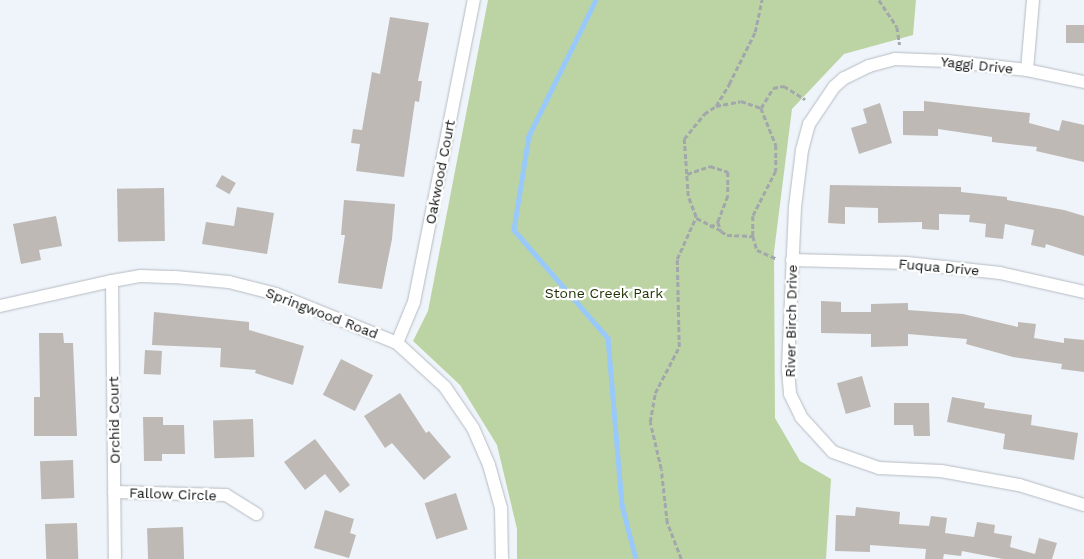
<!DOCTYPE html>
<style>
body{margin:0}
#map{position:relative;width:1084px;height:559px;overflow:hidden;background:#eef4fa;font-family:"Work Sans",sans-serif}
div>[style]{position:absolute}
.green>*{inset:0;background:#bcd4a3}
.stream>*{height:4.5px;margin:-2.25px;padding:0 2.25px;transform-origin:2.25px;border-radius:2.25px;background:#99c9fb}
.building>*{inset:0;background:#beb9b4;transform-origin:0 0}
.path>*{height:2.5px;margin-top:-1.25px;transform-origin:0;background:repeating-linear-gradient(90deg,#a2a7ac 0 5px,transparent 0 7.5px)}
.roads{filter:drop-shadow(0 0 1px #b6bbc1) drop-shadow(0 0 1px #b6bbc1)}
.street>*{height:12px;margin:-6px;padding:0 6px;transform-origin:6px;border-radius:6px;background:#fff}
span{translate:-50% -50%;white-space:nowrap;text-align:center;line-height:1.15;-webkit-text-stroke:4.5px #fff;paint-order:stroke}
.street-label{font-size:14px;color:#0f1113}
.park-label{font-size:14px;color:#1f3104}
</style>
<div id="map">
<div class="green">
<i style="clip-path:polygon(488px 0,916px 0,913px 35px,844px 54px,792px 109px,774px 252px,775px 418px,800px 461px,831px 479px,826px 559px,517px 559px,517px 529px,497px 445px,460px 385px,413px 341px,428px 311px)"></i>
</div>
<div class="stream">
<i style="left:596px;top:0;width:152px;rotate:116.2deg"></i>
<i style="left:529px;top:136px;width:95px;rotate:99.1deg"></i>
<i style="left:514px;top:230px;width:143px;rotate:49deg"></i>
<i style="left:608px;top:338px;width:168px;rotate:85.2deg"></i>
<i style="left:622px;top:505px;width:56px;rotate:75.5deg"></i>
</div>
<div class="building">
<i style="clip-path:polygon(390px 17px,429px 23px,418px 81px,422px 81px,419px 102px,415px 101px,404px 177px,356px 171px,360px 144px,351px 143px,353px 129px,362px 130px,372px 72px,380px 74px)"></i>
<i style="left:1066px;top:25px;width:18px;height:18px"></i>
<i style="clip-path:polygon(924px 101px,1030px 113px,1029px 123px,1059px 131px,1062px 120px,1084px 125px,1084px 162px,1036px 151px,1037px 147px,992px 142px,992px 137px,938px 129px,938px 136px,903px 135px,903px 111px,924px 111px)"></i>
<i style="clip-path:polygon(880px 103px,892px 143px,859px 154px,851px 128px,867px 123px,863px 109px)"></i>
<i style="left:222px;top:175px;width:16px;height:13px;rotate:30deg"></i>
<i style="clip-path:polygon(830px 185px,961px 187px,961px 192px,1007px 197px,1007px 200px,1064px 210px,1084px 216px,1084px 256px,1046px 244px,1045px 248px,1031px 245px,1034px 230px,1005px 224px,1003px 239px,985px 237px,986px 224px,969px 222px,970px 215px,939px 214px,939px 230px,922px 229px,922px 222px,878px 223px,878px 208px,845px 207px,845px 224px,828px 223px)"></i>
<i style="left:164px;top:188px;width:53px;height:47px;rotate:89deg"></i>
<i style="clip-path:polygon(344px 200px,395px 204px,392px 239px,382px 289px,338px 283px,345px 235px,341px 235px)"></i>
<i style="clip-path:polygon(237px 207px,274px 213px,267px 254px,202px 244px,206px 222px,234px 226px)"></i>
<i style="clip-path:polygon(56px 216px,62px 246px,39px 250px,41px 260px,21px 264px,13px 224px)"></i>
<i style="clip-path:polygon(821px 301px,841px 302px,841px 312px,871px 312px,871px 304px,908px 303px,908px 310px,963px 314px,1018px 327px,1018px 322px,1036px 324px,1034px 338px,1064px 343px,1064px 338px,1084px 340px,1084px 372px,1061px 369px,1062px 364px,1013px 357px,966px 344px,967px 339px,908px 334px,908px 346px,871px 347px,871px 334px,821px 333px)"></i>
<i style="clip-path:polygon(154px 312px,249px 322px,249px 330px,304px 346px,293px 385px,255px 373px,256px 370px,220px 367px,221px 348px,152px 345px)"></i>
<i style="clip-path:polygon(39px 333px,63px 333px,64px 343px,73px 343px,77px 436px,34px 436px,34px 397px,40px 397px)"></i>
<i style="left:145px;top:350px;width:17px;height:24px;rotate:3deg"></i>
<i style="left:341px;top:359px;width:36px;height:40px;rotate:27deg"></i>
<i style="left:862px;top:376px;width:32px;height:26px;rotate:74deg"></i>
<i style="clip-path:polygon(400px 393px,426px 433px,429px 431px,451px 457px,424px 480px,392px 443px,385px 448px,364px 416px)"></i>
<i style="clip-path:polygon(952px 397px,985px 403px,984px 408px,1032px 415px,1031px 425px,1078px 433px,1074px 460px,1003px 449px,1005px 434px,947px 422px)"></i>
<i style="clip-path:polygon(894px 403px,929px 403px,930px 436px,914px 436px,913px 425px,894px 425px)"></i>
<i style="clip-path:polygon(143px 417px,163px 417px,163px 425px,184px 425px,185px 454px,162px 454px,162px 461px,144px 461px)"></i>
<i style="left:253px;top:419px;width:38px;height:40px;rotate:88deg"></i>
<i style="clip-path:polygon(315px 439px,350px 485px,340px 493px,325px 474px,305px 490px,284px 462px)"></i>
<i style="left:73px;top:460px;width:38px;height:33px;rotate:88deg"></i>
<i style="left:456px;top:493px;width:38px;height:33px;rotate:72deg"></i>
<i style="clip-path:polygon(856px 507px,900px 512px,899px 524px,929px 526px,931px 516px,947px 518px,945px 533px,974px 537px,977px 522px,995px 525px,994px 533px,1012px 536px,1010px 547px,1035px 554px,1039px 538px,1057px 543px,1052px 559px,1003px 559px,962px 551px,961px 556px,944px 554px,943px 559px,925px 559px,926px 549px,870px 545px,870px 552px,835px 551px,836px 515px,855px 516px)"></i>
<i style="clip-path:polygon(325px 510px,354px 519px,350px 533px,356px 535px,349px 558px,314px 548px)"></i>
<i style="left:77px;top:523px;width:36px;height:32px;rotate:88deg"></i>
<i style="left:183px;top:527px;width:32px;height:36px;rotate:88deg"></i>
</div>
<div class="path">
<i style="left:879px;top:0;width:32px;rotate:56deg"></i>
<i style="left:897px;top:27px;width:18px;rotate:81deg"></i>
<i style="left:716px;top:106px;width:25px;rotate:-11deg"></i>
<i style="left:741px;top:101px;width:21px;rotate:19deg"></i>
<i style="left:761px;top:108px;width:40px;rotate:68deg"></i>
<i style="left:776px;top:145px;width:26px;rotate:90deg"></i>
<i style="left:776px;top:171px;width:51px;rotate:117.1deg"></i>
<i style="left:753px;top:216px;width:20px;rotate:90deg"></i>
<i style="left:761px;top:108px;width:23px;rotate:-59deg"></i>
<i style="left:773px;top:88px;width:11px;rotate:-10deg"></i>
<i style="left:784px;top:86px;width:25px;rotate:32deg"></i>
<i style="left:687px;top:174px;width:24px;rotate:-19deg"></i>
<i style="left:710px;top:166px;width:19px;rotate:18deg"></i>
<i style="left:728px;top:172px;width:24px;rotate:90deg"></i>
<i style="left:728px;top:196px;width:28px;rotate:111deg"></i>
<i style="left:718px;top:222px;width:9px;rotate:72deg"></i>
<i style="left:721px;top:231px;width:28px;rotate:-153deg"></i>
<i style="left:710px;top:227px;width:9px;rotate:-32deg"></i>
<i style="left:721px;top:231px;width:7px;rotate:34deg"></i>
<i style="left:727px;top:235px;width:26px;rotate:2deg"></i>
<i style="left:753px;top:236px;width:15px;rotate:74deg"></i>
<i style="left:757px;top:250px;width:22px;rotate:24deg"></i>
<i style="left:681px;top:559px;width:39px;rotate:-111deg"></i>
<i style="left:667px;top:523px;width:54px;rotate:-96.3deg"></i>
<i style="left:661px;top:469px;width:48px;rotate:-103.2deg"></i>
<i style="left:650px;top:422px;width:29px;rotate:-80deg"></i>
<i style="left:655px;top:393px;width:52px;rotate:-62.4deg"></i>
<i style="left:679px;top:347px;width:88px;rotate:-91.3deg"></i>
<i style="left:677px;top:259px;width:46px;rotate:-65.7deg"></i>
<i style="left:696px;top:217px;width:22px;rotate:-111deg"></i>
<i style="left:688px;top:196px;width:57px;rotate:-94deg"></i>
<i style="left:684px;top:139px;width:32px;rotate:-51deg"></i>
<i style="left:704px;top:114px;width:14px;rotate:-34deg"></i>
<i style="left:716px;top:106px;width:26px;rotate:-59deg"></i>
<i style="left:729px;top:84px;width:58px;rotate:-63.4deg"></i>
<i style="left:755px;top:32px;width:33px;rotate:-78deg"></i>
</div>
<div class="roads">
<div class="street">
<i style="left:1027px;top:70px;width:70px;rotate:-85.1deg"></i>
<i style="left:1084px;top:82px;width:58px;rotate:-168.1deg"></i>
<i style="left:1027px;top:70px;width:81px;rotate:-173.6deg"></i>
<i style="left:947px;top:61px;width:52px;rotate:-177.8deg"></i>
<i style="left:895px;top:59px;width:27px;rotate:165deg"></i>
<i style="left:869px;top:66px;width:28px;rotate:154deg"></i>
<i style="left:844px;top:78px;width:13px;rotate:138deg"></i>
<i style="left:834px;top:87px;width:45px;rotate:124deg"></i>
<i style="left:809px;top:124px;width:27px;rotate:105deg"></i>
<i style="left:802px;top:150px;width:57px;rotate:97deg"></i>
<i style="left:795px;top:207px;width:163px;rotate:92.5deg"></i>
<i style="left:788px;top:370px;width:24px;rotate:85deg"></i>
<i style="left:790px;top:394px;width:25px;rotate:64deg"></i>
<i style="left:801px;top:417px;width:47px;rotate:47.6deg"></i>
<i style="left:833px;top:452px;width:49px;rotate:19.2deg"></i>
<i style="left:879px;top:468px;width:62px;rotate:2.8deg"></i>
<i style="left:941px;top:471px;width:79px;rotate:10.2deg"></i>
<i style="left:1019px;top:485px;width:68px;rotate:17.1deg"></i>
<i style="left:792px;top:260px;width:115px;rotate:1.5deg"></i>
<i style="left:907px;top:263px;width:94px;rotate:6.1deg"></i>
<i style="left:1000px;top:273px;width:86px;rotate:12.7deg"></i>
<i style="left:112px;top:281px;width:278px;rotate:89.4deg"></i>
<i style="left:0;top:306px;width:115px;rotate:-12.6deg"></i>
<i style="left:112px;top:281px;width:28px;rotate:-10deg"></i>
<i style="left:140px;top:276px;width:35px;rotate:2deg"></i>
<i style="left:175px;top:277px;width:54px;rotate:5.3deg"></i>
<i style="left:229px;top:282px;width:49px;rotate:14.3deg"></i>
<i style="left:276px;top:294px;width:131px;rotate:22deg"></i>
<i style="left:397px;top:343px;width:65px;rotate:42.5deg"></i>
<i style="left:445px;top:387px;width:50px;rotate:55.7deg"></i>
<i style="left:473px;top:428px;width:40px;rotate:66.6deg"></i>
<i style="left:489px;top:465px;width:45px;rotate:74.4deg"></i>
<i style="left:501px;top:508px;width:51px;rotate:88.9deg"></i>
<i style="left:397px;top:343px;width:44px;rotate:-67.5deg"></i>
<i style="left:414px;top:302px;width:308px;rotate:-78.8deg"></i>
<i style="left:114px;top:492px;width:112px;rotate:1.5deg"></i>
<i style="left:226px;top:495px;width:36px;rotate:32deg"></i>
</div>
</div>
<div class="street-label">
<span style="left:977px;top:65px;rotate:6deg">Yaggi Drive</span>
<span style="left:440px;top:172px;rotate:-79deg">Oakwood Court</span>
<span style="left:939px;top:267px;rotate:5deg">Fuqua Drive</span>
<span style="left:322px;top:313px;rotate:21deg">Springwood Road</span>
<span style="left:791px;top:321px;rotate:-89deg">River Birch Drive</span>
<span style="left:114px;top:420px;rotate:-91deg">Orchid Court</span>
<span style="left:173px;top:494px;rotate:2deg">Fallow Circle</span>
</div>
<div class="park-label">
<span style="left:604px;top:293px">Stone Creek Park</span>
</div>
</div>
